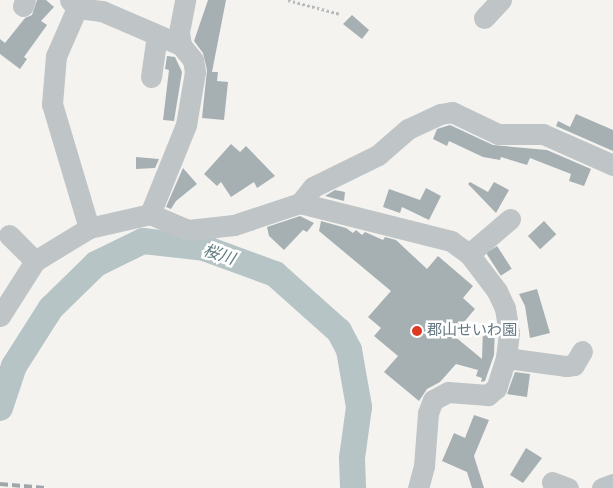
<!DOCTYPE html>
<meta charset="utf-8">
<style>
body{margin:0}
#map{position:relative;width:613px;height:488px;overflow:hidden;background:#f4f3f0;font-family:"Varela Round","Noto Sans JP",sans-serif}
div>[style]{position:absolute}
.river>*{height:26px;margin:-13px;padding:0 13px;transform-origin:13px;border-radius:13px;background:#b6c4c6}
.building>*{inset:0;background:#a6b0b3;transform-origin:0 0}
.path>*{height:2.5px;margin-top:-1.25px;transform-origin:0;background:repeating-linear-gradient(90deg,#b9bcbd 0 2.5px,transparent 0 5px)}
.minor>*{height:21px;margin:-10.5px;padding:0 10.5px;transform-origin:10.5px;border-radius:10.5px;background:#bfc4c6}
.rail>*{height:4px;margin-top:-2px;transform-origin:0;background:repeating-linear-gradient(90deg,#a0a7ab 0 8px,transparent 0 12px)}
.dots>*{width:14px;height:14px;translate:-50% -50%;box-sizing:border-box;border:2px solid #fff;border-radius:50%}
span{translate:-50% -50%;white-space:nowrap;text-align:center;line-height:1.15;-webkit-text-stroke:5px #fff;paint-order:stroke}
.poi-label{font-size:15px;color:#637780}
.left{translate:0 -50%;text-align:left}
.water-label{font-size:16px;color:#5f7a7e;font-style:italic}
</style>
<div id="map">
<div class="river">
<i style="left:0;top:408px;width:44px;rotate:-71.6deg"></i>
<i style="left:14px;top:366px;width:69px;rotate:-57.5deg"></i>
<i style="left:51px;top:308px;width:63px;rotate:-44.4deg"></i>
<i style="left:96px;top:264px;width:52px;rotate:-26.1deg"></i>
<i style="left:143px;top:241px;width:61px;rotate:6.5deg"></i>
<i style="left:204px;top:248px;width:76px;rotate:20.1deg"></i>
<i style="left:275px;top:274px;width:86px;rotate:41.7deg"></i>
<i style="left:339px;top:331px;width:21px;rotate:62deg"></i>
<i style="left:349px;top:350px;width:58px;rotate:80deg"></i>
<i style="left:359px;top:407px;width:51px;rotate:97.8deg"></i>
<i style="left:352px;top:458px;width:30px;rotate:88deg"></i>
</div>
<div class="building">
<i style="clip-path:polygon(37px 0,46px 0,54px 7px,41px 21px,47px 25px,24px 57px,27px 59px,20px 69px,0 54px,0 39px,5px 43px,25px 18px,32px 15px)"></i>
<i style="clip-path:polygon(208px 0,226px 0,212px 72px,218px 72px,217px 81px,228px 82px,224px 120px,202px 118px,207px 70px,203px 53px,194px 41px)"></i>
<i style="clip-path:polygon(352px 15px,369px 30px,362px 39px,343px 24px)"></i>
<i style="clip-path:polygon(167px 56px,175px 57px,182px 72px,174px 121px,163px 120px,169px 70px,165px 69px)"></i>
<i style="clip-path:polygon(576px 114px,613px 130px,613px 151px,556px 126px,558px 121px,570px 127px)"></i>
<i style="clip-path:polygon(450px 125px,493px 145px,547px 150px,591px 169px,584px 186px,569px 181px,571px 174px,530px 158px,527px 165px,501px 157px,500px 160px,483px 157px,449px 141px,447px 146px,433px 139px,437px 129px)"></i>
<i style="clip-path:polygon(231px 144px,240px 152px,246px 146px,275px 176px,257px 188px,254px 182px,231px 197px,221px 182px,217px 186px,204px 174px)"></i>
<i style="clip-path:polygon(136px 157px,159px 159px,155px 168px,136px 169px)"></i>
<i style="clip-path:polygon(183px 168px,197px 184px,176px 201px,171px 209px,166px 207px)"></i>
<i style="clip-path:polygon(470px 182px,488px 192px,494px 182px,509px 190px,496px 213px,468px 184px)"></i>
<i style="clip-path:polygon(426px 188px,441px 196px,429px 220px,402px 207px,400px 213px,383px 207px,389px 189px,420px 200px)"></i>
<i style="clip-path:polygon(335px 190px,345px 192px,344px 201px,325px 196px)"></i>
<i style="clip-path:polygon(300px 216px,314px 223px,307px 232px,303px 230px,284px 250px,269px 236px,267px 227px)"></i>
<i style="clip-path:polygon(321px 221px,346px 228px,353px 233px,356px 230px,362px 235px,365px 232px,383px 240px,385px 237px,396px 240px,427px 269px,438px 256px,473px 286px,463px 298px,475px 309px,453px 335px,482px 359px,483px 327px,495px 327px,494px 355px,485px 381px,481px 382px,482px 378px,476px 376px,478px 370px,456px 364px,440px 382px,427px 389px,419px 401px,384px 372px,398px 356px,374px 336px,381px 328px,368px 317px,391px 291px,319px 231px)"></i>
<i style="left:544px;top:221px;width:18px;height:22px;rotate:47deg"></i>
<i style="left:497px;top:246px;width:27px;height:13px;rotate:57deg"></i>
<i style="clip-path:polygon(537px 289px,550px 333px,530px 338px,525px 306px,519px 294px)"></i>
<i style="clip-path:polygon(515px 372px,530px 374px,527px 397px,507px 394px)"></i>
<i style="clip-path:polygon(474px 415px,489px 420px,474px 456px,484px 488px,472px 488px,467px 472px,442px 461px,454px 433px,465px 438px)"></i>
<i style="clip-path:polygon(526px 448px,542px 458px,523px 483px,510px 475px)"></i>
</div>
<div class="path">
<i style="left:288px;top:0;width:54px;rotate:15.1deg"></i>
</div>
<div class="minor">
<i style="left:70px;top:0;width:11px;rotate:49deg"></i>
<i style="left:77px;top:8px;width:25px;rotate:7deg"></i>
<i style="left:102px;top:11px;width:86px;rotate:23.3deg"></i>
<i style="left:23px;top:6px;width:6px;rotate:-72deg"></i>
<i style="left:77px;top:8px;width:52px;rotate:113.6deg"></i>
<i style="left:56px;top:56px;width:48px;rotate:94.8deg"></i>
<i style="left:52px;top:104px;width:129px;rotate:73.4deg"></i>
<i style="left:484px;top:18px;width:25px;rotate:-47deg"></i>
<i style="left:151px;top:77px;width:42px;rotate:-81.9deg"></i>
<i style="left:300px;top:203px;width:156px;rotate:14.1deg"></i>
<i style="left:451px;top:241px;width:22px;rotate:36deg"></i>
<i style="left:469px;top:254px;width:46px;rotate:52.9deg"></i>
<i style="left:497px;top:291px;width:19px;rotate:65deg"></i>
<i style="left:505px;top:308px;width:25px;rotate:81deg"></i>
<i style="left:509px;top:333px;width:25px;rotate:97deg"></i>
<i style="left:506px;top:358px;width:32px;rotate:108deg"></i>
<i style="left:496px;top:388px;width:11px;rotate:139deg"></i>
<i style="left:488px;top:395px;width:40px;rotate:-175.7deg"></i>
<i style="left:448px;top:392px;width:17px;rotate:152deg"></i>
<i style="left:433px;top:400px;width:14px;rotate:111deg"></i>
<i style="left:428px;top:413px;width:53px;rotate:94.3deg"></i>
<i style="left:424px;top:466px;width:23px;rotate:105deg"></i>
<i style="left:150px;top:214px;width:96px;rotate:-68deg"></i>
<i style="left:186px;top:125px;width:54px;rotate:-80.4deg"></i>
<i style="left:195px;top:72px;width:12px;rotate:-99deg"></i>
<i style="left:193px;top:60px;width:19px;rotate:-129deg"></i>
<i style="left:181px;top:45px;width:13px;rotate:-99deg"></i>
<i style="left:179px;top:32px;width:33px;rotate:-79deg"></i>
<i style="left:9px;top:235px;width:37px;rotate:45deg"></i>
<i style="left:469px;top:254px;width:54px;rotate:-40.5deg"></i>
<i style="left:0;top:316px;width:65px;rotate:-57.5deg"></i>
<i style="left:35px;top:261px;width:63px;rotate:-31.4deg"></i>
<i style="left:89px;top:228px;width:63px;rotate:-12.9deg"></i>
<i style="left:150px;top:214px;width:41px;rotate:22.8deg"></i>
<i style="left:188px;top:230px;width:46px;rotate:-6.2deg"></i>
<i style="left:234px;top:225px;width:70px;rotate:-18.4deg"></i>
<i style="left:300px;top:203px;width:21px;rotate:-51deg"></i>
<i style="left:313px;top:187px;width:72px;rotate:-26.2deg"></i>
<i style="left:378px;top:155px;width:40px;rotate:-41deg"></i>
<i style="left:408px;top:129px;width:35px;rotate:-25deg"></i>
<i style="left:440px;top:114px;width:12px;rotate:-9deg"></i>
<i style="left:452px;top:112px;width:51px;rotate:25.6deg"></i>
<i style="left:498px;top:134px;width:45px"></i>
<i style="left:543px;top:134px;width:77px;rotate:23.9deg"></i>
<i style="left:506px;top:358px;width:61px;rotate:7.6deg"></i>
<i style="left:566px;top:366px;width:8px;rotate:-7deg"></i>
<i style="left:574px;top:365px;width:16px;rotate:-60deg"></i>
<i style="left:552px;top:482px;width:17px;rotate:21deg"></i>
<i style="left:602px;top:488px;width:12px;rotate:-20deg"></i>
</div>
<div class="rail">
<i style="left:0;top:484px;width:46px;rotate:5deg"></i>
</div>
<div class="dots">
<i style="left:417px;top:331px;background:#df3824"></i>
</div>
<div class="poi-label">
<span class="left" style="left:427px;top:331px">郡山せいわ園</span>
</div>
<div class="water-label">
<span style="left:219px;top:255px;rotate:18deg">桜川</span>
</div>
</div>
